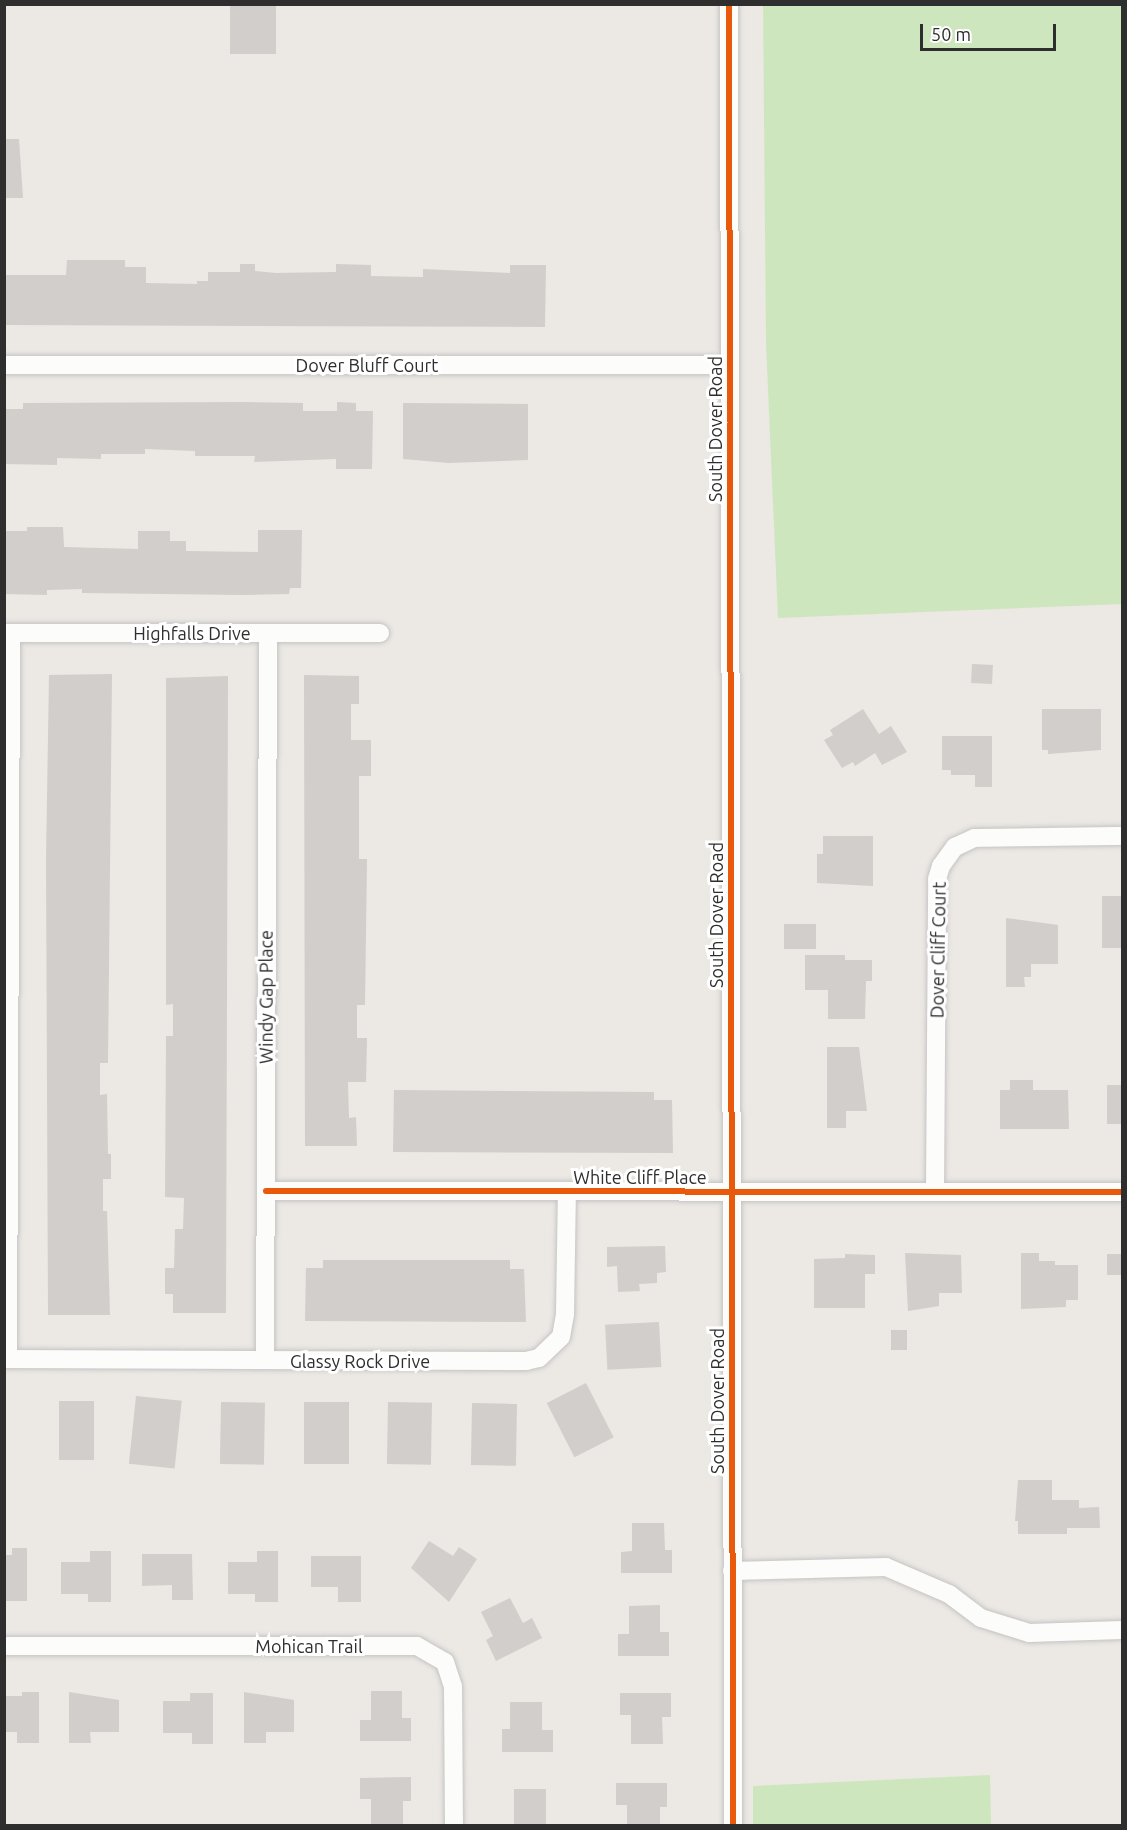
<!DOCTYPE html>
<style>
body{margin:0}
#map{position:relative;width:1127px;height:1830px;overflow:hidden;background:#ece8e4;font-family:Ubuntu,sans-serif}
div>[style]{position:absolute}
.green>*{inset:0;background:#cee6be}
.building>*{inset:0;background:#d1cecb;transform-origin:0 0}
.roads{filter:drop-shadow(0 0 2px #c5c4c5) drop-shadow(0 0 2px #c5c4c5)}
.minor>*{height:18px;margin:-9px;padding:0 9px;transform-origin:9px;border-radius:9px;background:#fcfcfb}
.cycleway>*{height:6px;margin:-3px;padding:0 3px;transform-origin:3px;border-radius:3px;background:#e8590c}
span{translate:-50% -50%;white-space:nowrap;text-align:center;line-height:1.15;-webkit-text-stroke:6px #fff;paint-order:stroke}
.street-label{font-size:18px;color:#2e2e2e}
.frame{position:absolute;inset:0;border:6px solid #2e2e2e;pointer-events:none}
.scale{position:absolute;left:920px;top:24px;width:136px;height:27px;box-sizing:border-box;border:3px solid #2e2e2e;border-top:0;padding-left:8px;font-size:18px;line-height:21px;white-space:nowrap;color:#2e2e2e;-webkit-text-stroke:4px #fff;paint-order:stroke}
</style>
<div id="map">
<div class="green">
<i style="clip-path:polygon(763px 5px,1122px 5px,1122px 604px,778px 618px,766px 343px)"></i>
<i style="clip-path:polygon(990px 1775px,991px 1825px,753px 1825px,753px 1786px)"></i>
</div>
<div class="building">
<i style="left:230px;top:4px;width:46px;height:50px"></i>
<i style="clip-path:polygon(4px 139px,19px 139px,23px 198px,4px 198px)"></i>
<i style="clip-path:polygon(67px 260px,125px 260px,125px 267px,146px 267px,146px 283px,197px 284px,197px 281px,208px 281px,208px 272px,240px 272px,240px 264px,255px 264px,255px 271px,276px 273px,336px 272px,336px 264px,371px 265px,371px 276px,423px 277px,423px 269px,510px 273px,510px 265px,546px 265px,545px 327px,4px 325px,4px 275px,66px 275px)"></i>
<i style="clip-path:polygon(245px 402px,303px 403px,303px 411px,337px 411px,337px 402px,356px 403px,356px 411px,373px 411px,372px 469px,336px 469px,336px 459px,254px 462px,255px 456px,195px 456px,195px 451px,145px 449px,145px 454px,101px 454px,101px 459px,57px 458px,57px 465px,4px 464px,4px 409px,23px 409px,23px 403px)"></i>
<i style="clip-path:polygon(403px 403px,528px 404px,528px 460px,449px 463px,403px 459px)"></i>
<i style="clip-path:polygon(27px 527px,63px 527px,64px 547px,138px 549px,138px 531px,170px 531px,170px 541px,186px 541px,186px 551px,258px 552px,258px 530px,302px 530px,301px 588px,290px 588px,289px 594px,243px 595px,82px 593px,82px 589px,47px 590px,47px 595px,4px 594px,4px 531px,27px 531px)"></i>
<i style="left:972px;top:664px;width:21px;height:19px;rotate:3deg"></i>
<i style="clip-path:polygon(112px 674px,108px 1063px,100px 1063px,100px 1095px,107px 1094px,108px 1154px,111px 1154px,111px 1179px,103px 1179px,103px 1211px,107px 1211px,110px 1315px,48px 1315px,46px 859px,49px 675px)"></i>
<i style="clip-path:polygon(304px 675px,359px 676px,359px 704px,351px 704px,351px 740px,371px 740px,371px 776px,359px 776px,359px 859px,367px 859px,365px 1005px,357px 1005px,357px 1038px,367px 1038px,366px 1082px,348px 1082px,349px 1118px,356px 1117px,357px 1146px,305px 1146px)"></i>
<i style="clip-path:polygon(228px 676px,226px 1313px,173px 1313px,173px 1294px,165px 1294px,165px 1268px,174px 1268px,175px 1229px,183px 1229px,184px 1198px,165px 1197px,166px 1036px,173px 1036px,173px 1004px,166px 1005px,166px 678px)"></i>
<i style="clip-path:polygon(863px 709px,879px 734px,891px 726px,907px 752px,882px 765px,875px 753px,855px 766px,853px 762px,842px 768px,824px 740px,833px 735px,830px 730px)"></i>
<i style="clip-path:polygon(1042px 709px,1101px 709px,1101px 750px,1048px 754px,1048px 750px,1042px 750px)"></i>
<i style="clip-path:polygon(942px 736px,992px 736px,992px 787px,975px 787px,975px 775px,951px 775px,951px 770px,942px 770px)"></i>
<i style="clip-path:polygon(823px 836px,873px 836px,873px 886px,817px 883px,817px 854px,823px 854px)"></i>
<i style="left:1102px;top:896px;width:20px;height:52px"></i>
<i style="clip-path:polygon(1006px 918px,1058px 925px,1058px 964px,1031px 964px,1031px 977px,1024px 977px,1025px 987px,1006px 987px)"></i>
<i style="left:784px;top:924px;width:32px;height:25px"></i>
<i style="clip-path:polygon(805px 955px,845px 955px,845px 960px,872px 960px,872px 981px,866px 981px,865px 1019px,828px 1019px,828px 990px,805px 990px)"></i>
<i style="clip-path:polygon(827px 1047px,859px 1047px,867px 1111px,846px 1111px,846px 1128px,827px 1128px)"></i>
<i style="clip-path:polygon(1010px 1080px,1033px 1080px,1033px 1090px,1068px 1090px,1069px 1129px,1000px 1129px,1000px 1090px,1010px 1090px)"></i>
<i style="left:1107px;top:1085px;width:15px;height:39px"></i>
<i style="clip-path:polygon(394px 1090px,654px 1092px,654px 1100px,672px 1100px,673px 1153px,393px 1152px)"></i>
<i style="clip-path:polygon(665px 1246px,666px 1272px,657px 1273px,657px 1283px,639px 1284px,640px 1291px,618px 1292px,617px 1266px,607px 1267px,607px 1247px)"></i>
<i style="clip-path:polygon(905px 1253px,961px 1255px,962px 1293px,939px 1293px,939px 1306px,908px 1311px)"></i>
<i style="clip-path:polygon(1021px 1253px,1039px 1253px,1039px 1261px,1055px 1261px,1055px 1265px,1078px 1265px,1078px 1300px,1066px 1300px,1066px 1307px,1021px 1309px)"></i>
<i style="clip-path:polygon(845px 1254px,875px 1255px,875px 1274px,865px 1274px,865px 1308px,814px 1308px,814px 1259px,845px 1258px)"></i>
<i style="left:1107px;top:1254px;width:15px;height:21px"></i>
<i style="clip-path:polygon(323px 1260px,510px 1260px,510px 1269px,524px 1269px,526px 1322px,305px 1321px,306px 1268px,323px 1268px)"></i>
<i style="left:659px;top:1322px;width:45px;height:54px;rotate:87deg"></i>
<i style="left:891px;top:1330px;width:16px;height:20px"></i>
<i style="left:586px;top:1383px;width:61px;height:44px;rotate:63deg"></i>
<i style="left:136px;top:1396px;width:46px;height:68px;rotate:6deg"></i>
<i style="left:59px;top:1401px;width:35px;height:59px"></i>
<i style="left:221px;top:1402px;width:44px;height:62px;rotate:1deg"></i>
<i style="left:304px;top:1402px;width:45px;height:62px"></i>
<i style="left:388px;top:1402px;width:44px;height:62px;rotate:1deg"></i>
<i style="left:472px;top:1403px;width:45px;height:62px;rotate:1deg"></i>
<i style="clip-path:polygon(1018px 1480px,1052px 1480px,1052px 1500px,1079px 1500px,1079px 1508px,1099px 1507px,1100px 1528px,1067px 1528px,1067px 1534px,1018px 1534px,1018px 1521px,1015px 1521px)"></i>
<i style="clip-path:polygon(632px 1523px,664px 1523px,665px 1550px,672px 1550px,672px 1573px,621px 1573px,621px 1552px,632px 1551px)"></i>
<i style="clip-path:polygon(429px 1541px,453px 1556px,459px 1547px,477px 1559px,449px 1602px,411px 1568px)"></i>
<i style="clip-path:polygon(12px 1548px,27px 1548px,27px 1601px,4px 1601px,4px 1555px,12px 1555px)"></i>
<i style="clip-path:polygon(90px 1551px,111px 1551px,111px 1602px,88px 1602px,88px 1594px,61px 1594px,61px 1562px,90px 1562px)"></i>
<i style="clip-path:polygon(257px 1551px,278px 1551px,278px 1602px,255px 1602px,255px 1594px,228px 1594px,228px 1562px,257px 1562px)"></i>
<i style="clip-path:polygon(142px 1554px,192px 1554px,193px 1600px,172px 1600px,172px 1585px,142px 1586px)"></i>
<i style="clip-path:polygon(311px 1556px,361px 1556px,361px 1602px,338px 1602px,338px 1587px,311px 1587px)"></i>
<i style="clip-path:polygon(510px 1598px,523px 1623px,532px 1618px,542px 1638px,496px 1661px,486px 1640px,493px 1636px,481px 1612px)"></i>
<i style="clip-path:polygon(660px 1605px,660px 1632px,669px 1632px,669px 1656px,618px 1656px,618px 1634px,629px 1634px,629px 1606px)"></i>
<i style="clip-path:polygon(371px 1691px,402px 1691px,402px 1718px,411px 1718px,411px 1741px,360px 1741px,360px 1720px,371px 1720px)"></i>
<i style="clip-path:polygon(22px 1692px,39px 1692px,39px 1743px,17px 1743px,17px 1732px,4px 1732px,4px 1696px,22px 1696px)"></i>
<i style="clip-path:polygon(69px 1692px,119px 1700px,119px 1732px,90px 1732px,91px 1743px,69px 1743px)"></i>
<i style="clip-path:polygon(244px 1692px,294px 1700px,294px 1732px,266px 1732px,266px 1743px,244px 1743px)"></i>
<i style="clip-path:polygon(190px 1693px,213px 1693px,213px 1744px,192px 1744px,192px 1733px,163px 1733px,163px 1701px,190px 1701px)"></i>
<i style="clip-path:polygon(620px 1693px,671px 1693px,671px 1717px,662px 1717px,663px 1744px,631px 1744px,631px 1715px,620px 1715px)"></i>
<i style="clip-path:polygon(510px 1702px,542px 1702px,542px 1730px,553px 1730px,553px 1752px,502px 1752px,502px 1729px,510px 1729px)"></i>
<i style="clip-path:polygon(411px 1777px,411px 1801px,403px 1801px,403px 1826px,371px 1826px,371px 1799px,360px 1799px,360px 1778px)"></i>
<i style="clip-path:polygon(616px 1783px,667px 1783px,667px 1807px,660px 1807px,660px 1826px,627px 1826px,627px 1805px,616px 1805px)"></i>
<i style="left:514px;top:1789px;width:32px;height:37px"></i>
</div>
<div class="roads">
<div class="minor">
<i style="left:729px;top:4px;width:1822px;rotate:89.87deg"></i>
<i style="left:4px;top:365px;width:726px"></i>
<i style="left:4px;top:633px;width:376px"></i>
<i style="left:266px;top:1191px;width:856px;rotate:0.07deg"></i>
<i style="left:935px;top:1191px;width:312px;rotate:-89.6deg"></i>
<i style="left:937px;top:879px;width:14px;rotate:-73deg"></i>
<i style="left:941px;top:866px;width:24px;rotate:-54deg"></i>
<i style="left:955px;top:847px;width:21px;rotate:-25deg"></i>
<i style="left:974px;top:838px;width:148px;rotate:-0.8deg"></i>
<i style="left:4px;top:1359px;width:522px;rotate:0.22deg"></i>
<i style="left:526px;top:1361px;width:13px;rotate:-13deg"></i>
<i style="left:539px;top:1358px;width:30px;rotate:-44deg"></i>
<i style="left:561px;top:1337px;width:23px;rotate:-80deg"></i>
<i style="left:565px;top:1314px;width:122px;rotate:-89.1deg"></i>
<i style="left:8px;top:1359px;width:726px;rotate:-89.76deg"></i>
<i style="left:265px;top:1360px;width:727px;rotate:-89.76deg"></i>
<i style="left:732px;top:1571px;width:154px;rotate:-1.5deg"></i>
<i style="left:886px;top:1567px;width:69px;rotate:23.2deg"></i>
<i style="left:949px;top:1594px;width:40px;rotate:37deg"></i>
<i style="left:981px;top:1618px;width:50px;rotate:17.4deg"></i>
<i style="left:1029px;top:1633px;width:93px;rotate:-1.8deg"></i>
<i style="left:4px;top:1646px;width:413px"></i>
<i style="left:417px;top:1646px;width:32px;rotate:30deg"></i>
<i style="left:445px;top:1662px;width:25px;rotate:72deg"></i>
<i style="left:453px;top:1686px;width:140px;rotate:89.6deg"></i>
</div>
</div>
<div class="cycleway">
<i style="left:729px;top:4px;width:1822px;rotate:89.87deg"></i>
<i style="left:266px;top:1191px;width:856px;rotate:0.07deg"></i>
</div>
<div class="street-label">
<span style="left:367px;top:365px">Dover Bluff Court</span>
<span style="left:715px;top:429px;rotate:-90deg">South Dover Road</span>
<span style="left:192px;top:633px">Highfalls Drive</span>
<span style="left:716px;top:915px;rotate:-90deg">South Dover Road</span>
<span style="left:938px;top:950px;rotate:-89deg">Dover Cliff Court</span>
<span style="left:266px;top:997px;rotate:-90deg">Windy Gap Place</span>
<span style="left:640px;top:1177px">White Cliff Place</span>
<span style="left:360px;top:1361px">Glassy Rock Drive</span>
<span style="left:717px;top:1401px;rotate:-90deg">South Dover Road</span>
<span style="left:309px;top:1646px">Mohican Trail</span>
</div>
<div class="frame"></div>
<div class="scale">50 m</div>
</div>
